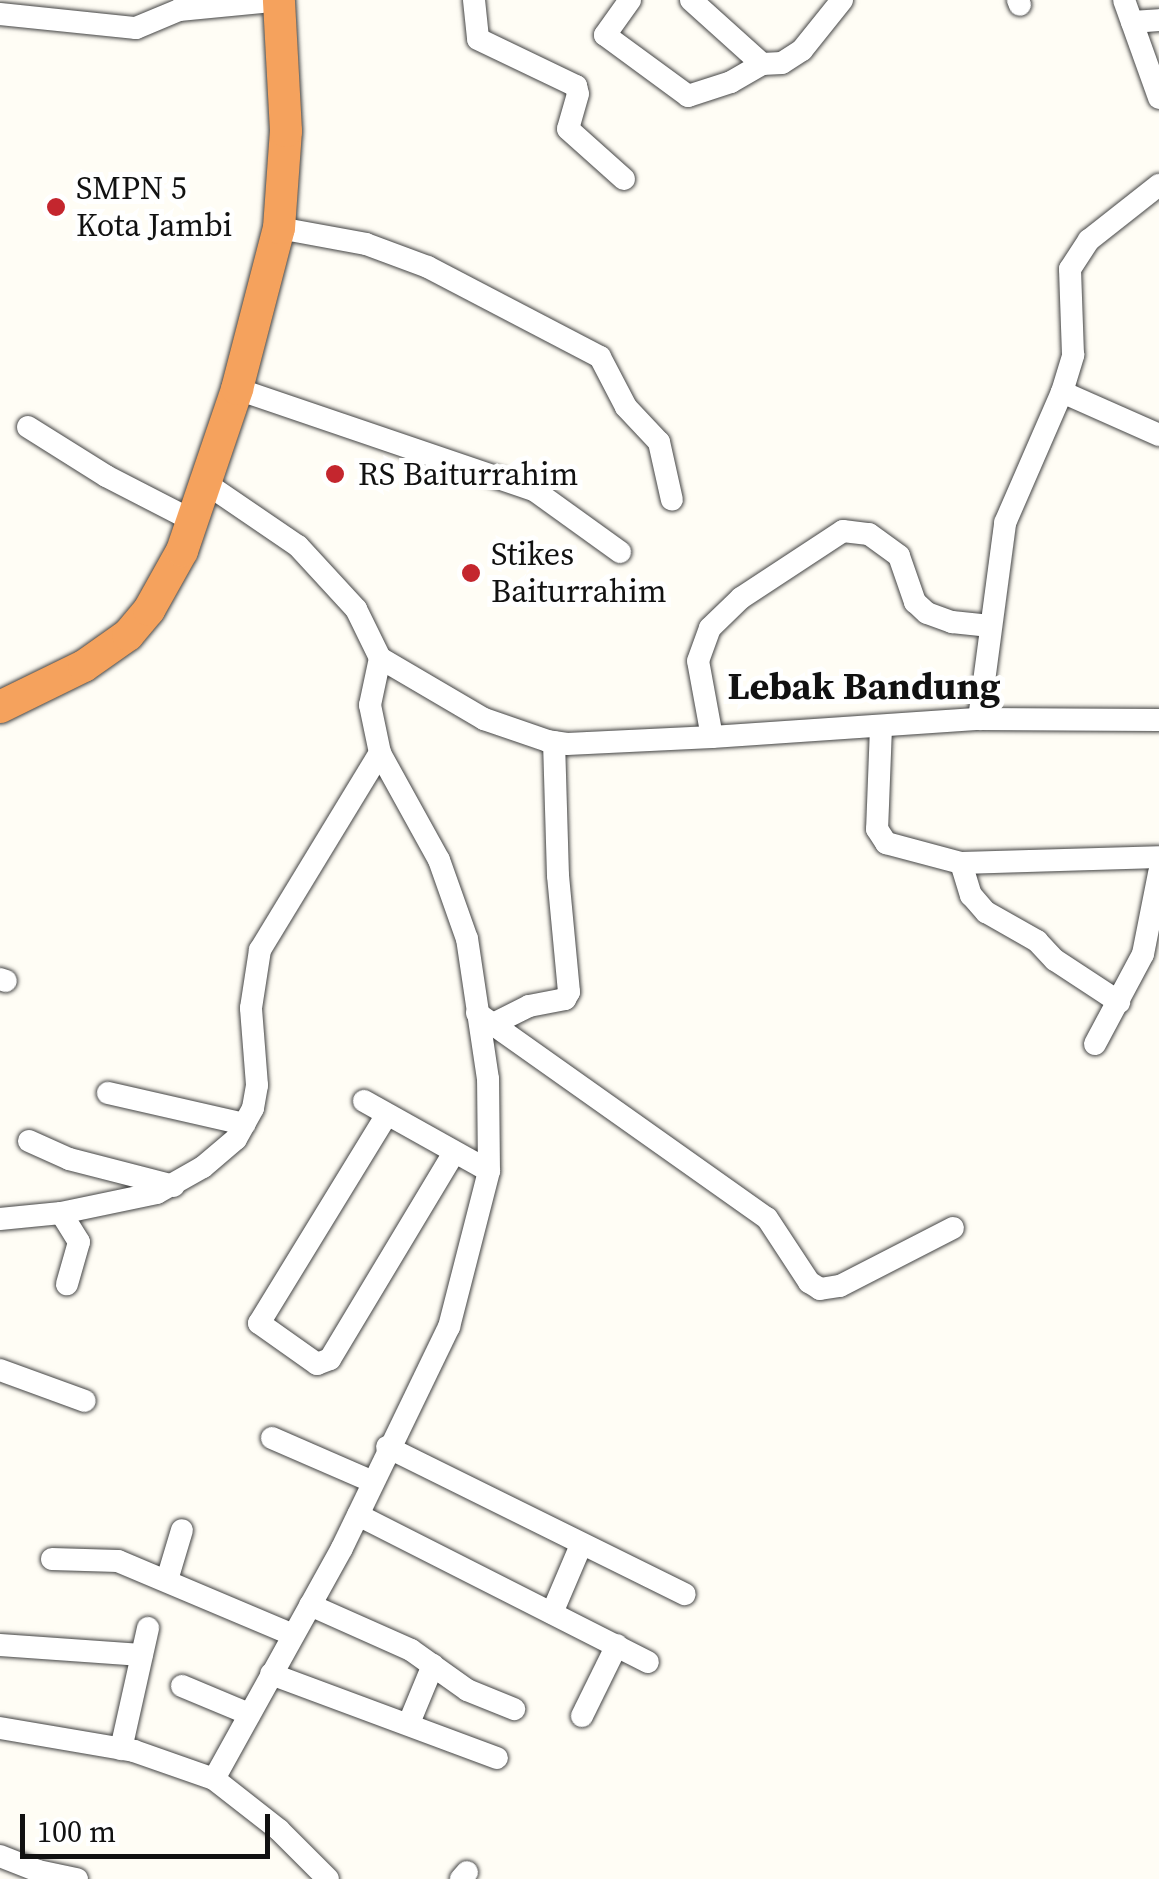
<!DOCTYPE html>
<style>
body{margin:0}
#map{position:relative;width:1159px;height:1879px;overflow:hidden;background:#fffdf5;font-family:"Source Serif 4",serif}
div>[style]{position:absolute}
.roads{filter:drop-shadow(0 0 2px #444) drop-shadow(0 0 2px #444)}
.minor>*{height:22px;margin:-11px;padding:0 11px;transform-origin:11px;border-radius:11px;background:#fff}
.highway>*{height:32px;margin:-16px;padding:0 16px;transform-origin:16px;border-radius:16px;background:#f5a25d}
.dots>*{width:28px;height:28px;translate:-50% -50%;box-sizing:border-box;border:5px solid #fff;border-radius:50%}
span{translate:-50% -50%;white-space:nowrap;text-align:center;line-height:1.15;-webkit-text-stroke:10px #fff;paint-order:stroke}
.poi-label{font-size:32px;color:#111}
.left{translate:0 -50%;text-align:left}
.quarter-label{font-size:38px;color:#111;font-weight:700}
.scale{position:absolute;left:20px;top:1814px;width:250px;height:45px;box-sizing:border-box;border:5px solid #111;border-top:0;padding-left:12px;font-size:30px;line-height:35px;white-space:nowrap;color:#111;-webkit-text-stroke:8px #fff;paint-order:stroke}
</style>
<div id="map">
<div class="roads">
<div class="minor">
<i style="left:474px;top:0;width:39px;rotate:84deg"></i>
<i style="left:478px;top:39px;width:109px;rotate:25.6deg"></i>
<i style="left:576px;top:86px;width:8px;rotate:76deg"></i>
<i style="left:578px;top:94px;width:36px;rotate:106deg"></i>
<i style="left:568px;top:129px;width:75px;rotate:41.8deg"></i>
<i style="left:630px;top:0;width:43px;rotate:125.5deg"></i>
<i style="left:605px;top:35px;width:103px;rotate:36.3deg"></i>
<i style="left:688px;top:96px;width:45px;rotate:-18deg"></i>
<i style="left:731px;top:82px;width:36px;rotate:-30deg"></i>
<i style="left:762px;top:64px;width:20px;rotate:-3deg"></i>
<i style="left:782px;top:63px;width:24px;rotate:-33deg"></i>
<i style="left:802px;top:50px;width:64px;rotate:-51.3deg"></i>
<i style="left:691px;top:0;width:96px;rotate:42deg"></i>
<i style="left:1018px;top:0;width:5px;rotate:68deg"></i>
<i style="left:1124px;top:0;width:104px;rotate:70.3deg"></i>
<i style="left:0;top:14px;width:137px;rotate:5.9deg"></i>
<i style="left:136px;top:28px;width:47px;rotate:-22.7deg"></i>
<i style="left:179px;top:10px;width:83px;rotate:-5.5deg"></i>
<i style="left:1132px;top:22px;width:27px;rotate:-4deg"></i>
<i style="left:279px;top:228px;width:88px;rotate:10.4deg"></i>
<i style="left:366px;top:244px;width:66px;rotate:20.4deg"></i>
<i style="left:428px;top:267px;width:194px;rotate:27.6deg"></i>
<i style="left:600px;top:357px;width:56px;rotate:62.5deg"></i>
<i style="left:626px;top:407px;width:48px;rotate:46.7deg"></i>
<i style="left:659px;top:442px;width:59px;rotate:77.4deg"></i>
<i style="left:237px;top:389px;width:314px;rotate:18.8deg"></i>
<i style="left:534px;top:490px;width:106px;rotate:35.8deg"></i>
<i style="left:1062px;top:392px;width:106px;rotate:23.9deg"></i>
<i style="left:28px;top:427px;width:92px;rotate:32.1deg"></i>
<i style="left:106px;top:476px;width:83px;rotate:27.2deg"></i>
<i style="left:207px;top:484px;width:110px;rotate:34.3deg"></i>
<i style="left:298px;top:546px;width:86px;rotate:47.4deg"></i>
<i style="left:356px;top:609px;width:55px;rotate:63.9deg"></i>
<i style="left:380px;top:658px;width:121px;rotate:30.4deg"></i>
<i style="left:484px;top:719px;width:68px;rotate:19deg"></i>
<i style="left:548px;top:741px;width:19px;rotate:9deg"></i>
<i style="left:567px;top:744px;width:145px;rotate:-2.8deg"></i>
<i style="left:712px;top:737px;width:268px;rotate:-3.9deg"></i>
<i style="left:979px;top:719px;width:180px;rotate:0.3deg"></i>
<i style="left:979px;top:719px;width:198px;rotate:-82.4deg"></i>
<i style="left:1005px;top:523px;width:143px;rotate:-66.5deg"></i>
<i style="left:1062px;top:392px;width:39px;rotate:-73deg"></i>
<i style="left:1073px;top:355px;width:86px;rotate:-92deg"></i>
<i style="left:1070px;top:269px;width:35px;rotate:-57deg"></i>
<i style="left:1089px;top:240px;width:89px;rotate:-38.2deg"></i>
<i style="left:881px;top:727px;width:102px;rotate:92.2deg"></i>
<i style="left:877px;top:829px;width:17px;rotate:57deg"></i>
<i style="left:886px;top:843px;width:78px;rotate:14.9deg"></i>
<i style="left:961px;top:863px;width:198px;rotate:-1.7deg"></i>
<i style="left:712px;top:737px;width:77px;rotate:-100.4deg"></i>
<i style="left:698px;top:661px;width:35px;rotate:-70deg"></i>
<i style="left:710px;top:628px;width:43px;rotate:-44.1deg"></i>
<i style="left:741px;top:598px;width:122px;rotate:-33.3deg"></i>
<i style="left:843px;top:531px;width:26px;rotate:7deg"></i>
<i style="left:869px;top:534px;width:37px;rotate:36deg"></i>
<i style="left:899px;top:556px;width:49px;rotate:70.8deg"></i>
<i style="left:915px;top:602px;width:16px;rotate:43deg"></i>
<i style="left:927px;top:613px;width:27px;rotate:20deg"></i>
<i style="left:952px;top:622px;width:36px;rotate:6deg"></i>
<i style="left:961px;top:863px;width:34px;rotate:73deg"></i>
<i style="left:971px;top:895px;width:23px;rotate:49deg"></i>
<i style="left:986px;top:912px;width:59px;rotate:29.6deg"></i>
<i style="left:1037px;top:941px;width:26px;rotate:47deg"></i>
<i style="left:1055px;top:960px;width:77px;rotate:33.3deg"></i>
<i style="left:0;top:979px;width:6px;rotate:18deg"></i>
<i style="left:477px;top:1013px;width:355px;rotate:35.3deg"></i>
<i style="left:767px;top:1218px;width:77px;rotate:56.7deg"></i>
<i style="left:809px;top:1282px;width:13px;rotate:32deg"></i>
<i style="left:820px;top:1289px;width:20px;rotate:-9deg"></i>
<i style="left:840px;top:1286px;width:127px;rotate:-27.2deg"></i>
<i style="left:493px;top:1024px;width:40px;rotate:-26.6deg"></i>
<i style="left:529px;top:1006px;width:37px;rotate:-11deg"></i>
<i style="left:565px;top:999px;width:8px;rotate:-60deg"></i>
<i style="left:569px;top:992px;width:117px;rotate:-95.4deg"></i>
<i style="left:558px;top:876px;width:134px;rotate:-91.7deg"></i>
<i style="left:1095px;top:1044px;width:102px;rotate:-61.9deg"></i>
<i style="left:1143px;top:954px;width:83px;rotate:-78.8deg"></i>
<i style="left:108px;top:1093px;width:140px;rotate:12.8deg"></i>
<i style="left:364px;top:1101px;width:143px;rotate:29.2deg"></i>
<i style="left:386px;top:1116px;width:243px;rotate:121.5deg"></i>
<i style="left:259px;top:1323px;width:71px;rotate:35.3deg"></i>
<i style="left:317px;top:1364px;width:14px;rotate:-21deg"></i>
<i style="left:330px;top:1359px;width:240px;rotate:-59deg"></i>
<i style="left:29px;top:1141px;width:44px;rotate:24.2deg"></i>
<i style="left:69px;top:1159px;width:108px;rotate:14.4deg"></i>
<i style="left:61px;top:1213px;width:34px;rotate:58deg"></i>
<i style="left:79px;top:1242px;width:44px;rotate:105.9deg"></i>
<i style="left:0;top:1219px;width:61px;rotate:-5.6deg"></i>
<i style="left:61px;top:1213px;width:98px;rotate:-11.8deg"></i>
<i style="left:157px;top:1193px;width:53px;rotate:-29.5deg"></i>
<i style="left:203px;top:1167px;width:43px;rotate:-40.3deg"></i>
<i style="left:236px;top:1139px;width:35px;rotate:-61deg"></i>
<i style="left:253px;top:1108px;width:23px;rotate:-80deg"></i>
<i style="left:257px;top:1085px;width:77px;rotate:-94.5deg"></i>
<i style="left:251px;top:1008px;width:59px;rotate:-81.2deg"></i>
<i style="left:260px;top:950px;width:231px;rotate:-58.7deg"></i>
<i style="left:0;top:1370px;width:90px;rotate:20deg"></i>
<i style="left:272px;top:1438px;width:110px;rotate:23.5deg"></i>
<i style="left:387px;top:1447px;width:332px;rotate:26.3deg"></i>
<i style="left:358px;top:1515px;width:325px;rotate:26.9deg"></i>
<i style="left:52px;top:1559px;width:66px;rotate:1.7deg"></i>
<i style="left:118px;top:1561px;width:190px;rotate:22.9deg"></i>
<i style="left:167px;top:1580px;width:52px;rotate:-73.3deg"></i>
<i style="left:310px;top:1605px;width:111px;rotate:24deg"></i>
<i style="left:411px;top:1650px;width:69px;rotate:35.5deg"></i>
<i style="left:467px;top:1690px;width:51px;rotate:22deg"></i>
<i style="left:552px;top:1613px;width:74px;rotate:-66.9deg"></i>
<i style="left:0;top:1645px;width:142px;rotate:4deg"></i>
<i style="left:271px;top:1674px;width:241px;rotate:20.4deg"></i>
<i style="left:182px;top:1686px;width:73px;rotate:22.7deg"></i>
<i style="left:582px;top:1716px;width:79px;rotate:-63.8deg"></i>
<i style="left:409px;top:1723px;width:63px;rotate:-67.5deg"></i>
<i style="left:0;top:1728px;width:136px;rotate:9.7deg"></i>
<i style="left:134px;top:1751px;width:85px;rotate:19.3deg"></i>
<i style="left:214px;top:1779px;width:264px;rotate:-61deg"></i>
<i style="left:342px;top:1548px;width:246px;rotate:-64.2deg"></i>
<i style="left:449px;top:1327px;width:161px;rotate:-75.6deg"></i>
<i style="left:489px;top:1171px;width:92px;rotate:-90.6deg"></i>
<i style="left:488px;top:1079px;width:142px;rotate:-98.5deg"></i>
<i style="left:467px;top:939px;width:84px;rotate:-109.5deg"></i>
<i style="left:439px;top:860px;width:122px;rotate:-118.9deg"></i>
<i style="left:380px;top:753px;width:49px;rotate:-101.8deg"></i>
<i style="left:370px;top:705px;width:48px;rotate:-78deg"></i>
<i style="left:121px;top:1749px;width:124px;rotate:-77.4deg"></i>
<i style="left:214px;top:1779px;width:83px;rotate:38.1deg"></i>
<i style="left:279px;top:1830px;width:69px;rotate:45deg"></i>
<i style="left:0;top:1856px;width:41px;rotate:21.5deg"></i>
<i style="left:38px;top:1871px;width:40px;rotate:12deg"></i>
<i style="left:461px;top:1879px;width:9px;rotate:-49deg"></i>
</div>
<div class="highway">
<i style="left:0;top:707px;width:93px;rotate:-26deg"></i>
<i style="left:84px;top:666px;width:54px;rotate:-35.2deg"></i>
<i style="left:128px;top:635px;width:33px;rotate:-50deg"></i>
<i style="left:149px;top:610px;width:68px;rotate:-60.8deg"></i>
<i style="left:182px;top:551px;width:171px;rotate:-71.2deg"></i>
<i style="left:237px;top:389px;width:166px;rotate:-75.4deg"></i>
<i style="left:279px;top:228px;width:97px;rotate:-85.9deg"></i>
<i style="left:286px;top:131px;width:131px;rotate:-93.1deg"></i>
</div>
</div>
<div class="dots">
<i style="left:56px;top:207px;background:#c4262e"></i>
<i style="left:335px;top:474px;background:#c4262e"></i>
<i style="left:471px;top:573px;background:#c4262e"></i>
</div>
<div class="poi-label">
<span class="left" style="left:76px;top:207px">SMPN 5<br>Kota Jambi</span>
<span class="left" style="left:358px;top:474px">RS Baiturrahim</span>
<span class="left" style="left:491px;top:573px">Stikes<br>Baiturrahim</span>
</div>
<div class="quarter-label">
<span style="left:864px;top:687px">Lebak Bandung</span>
</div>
<div class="scale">100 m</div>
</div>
